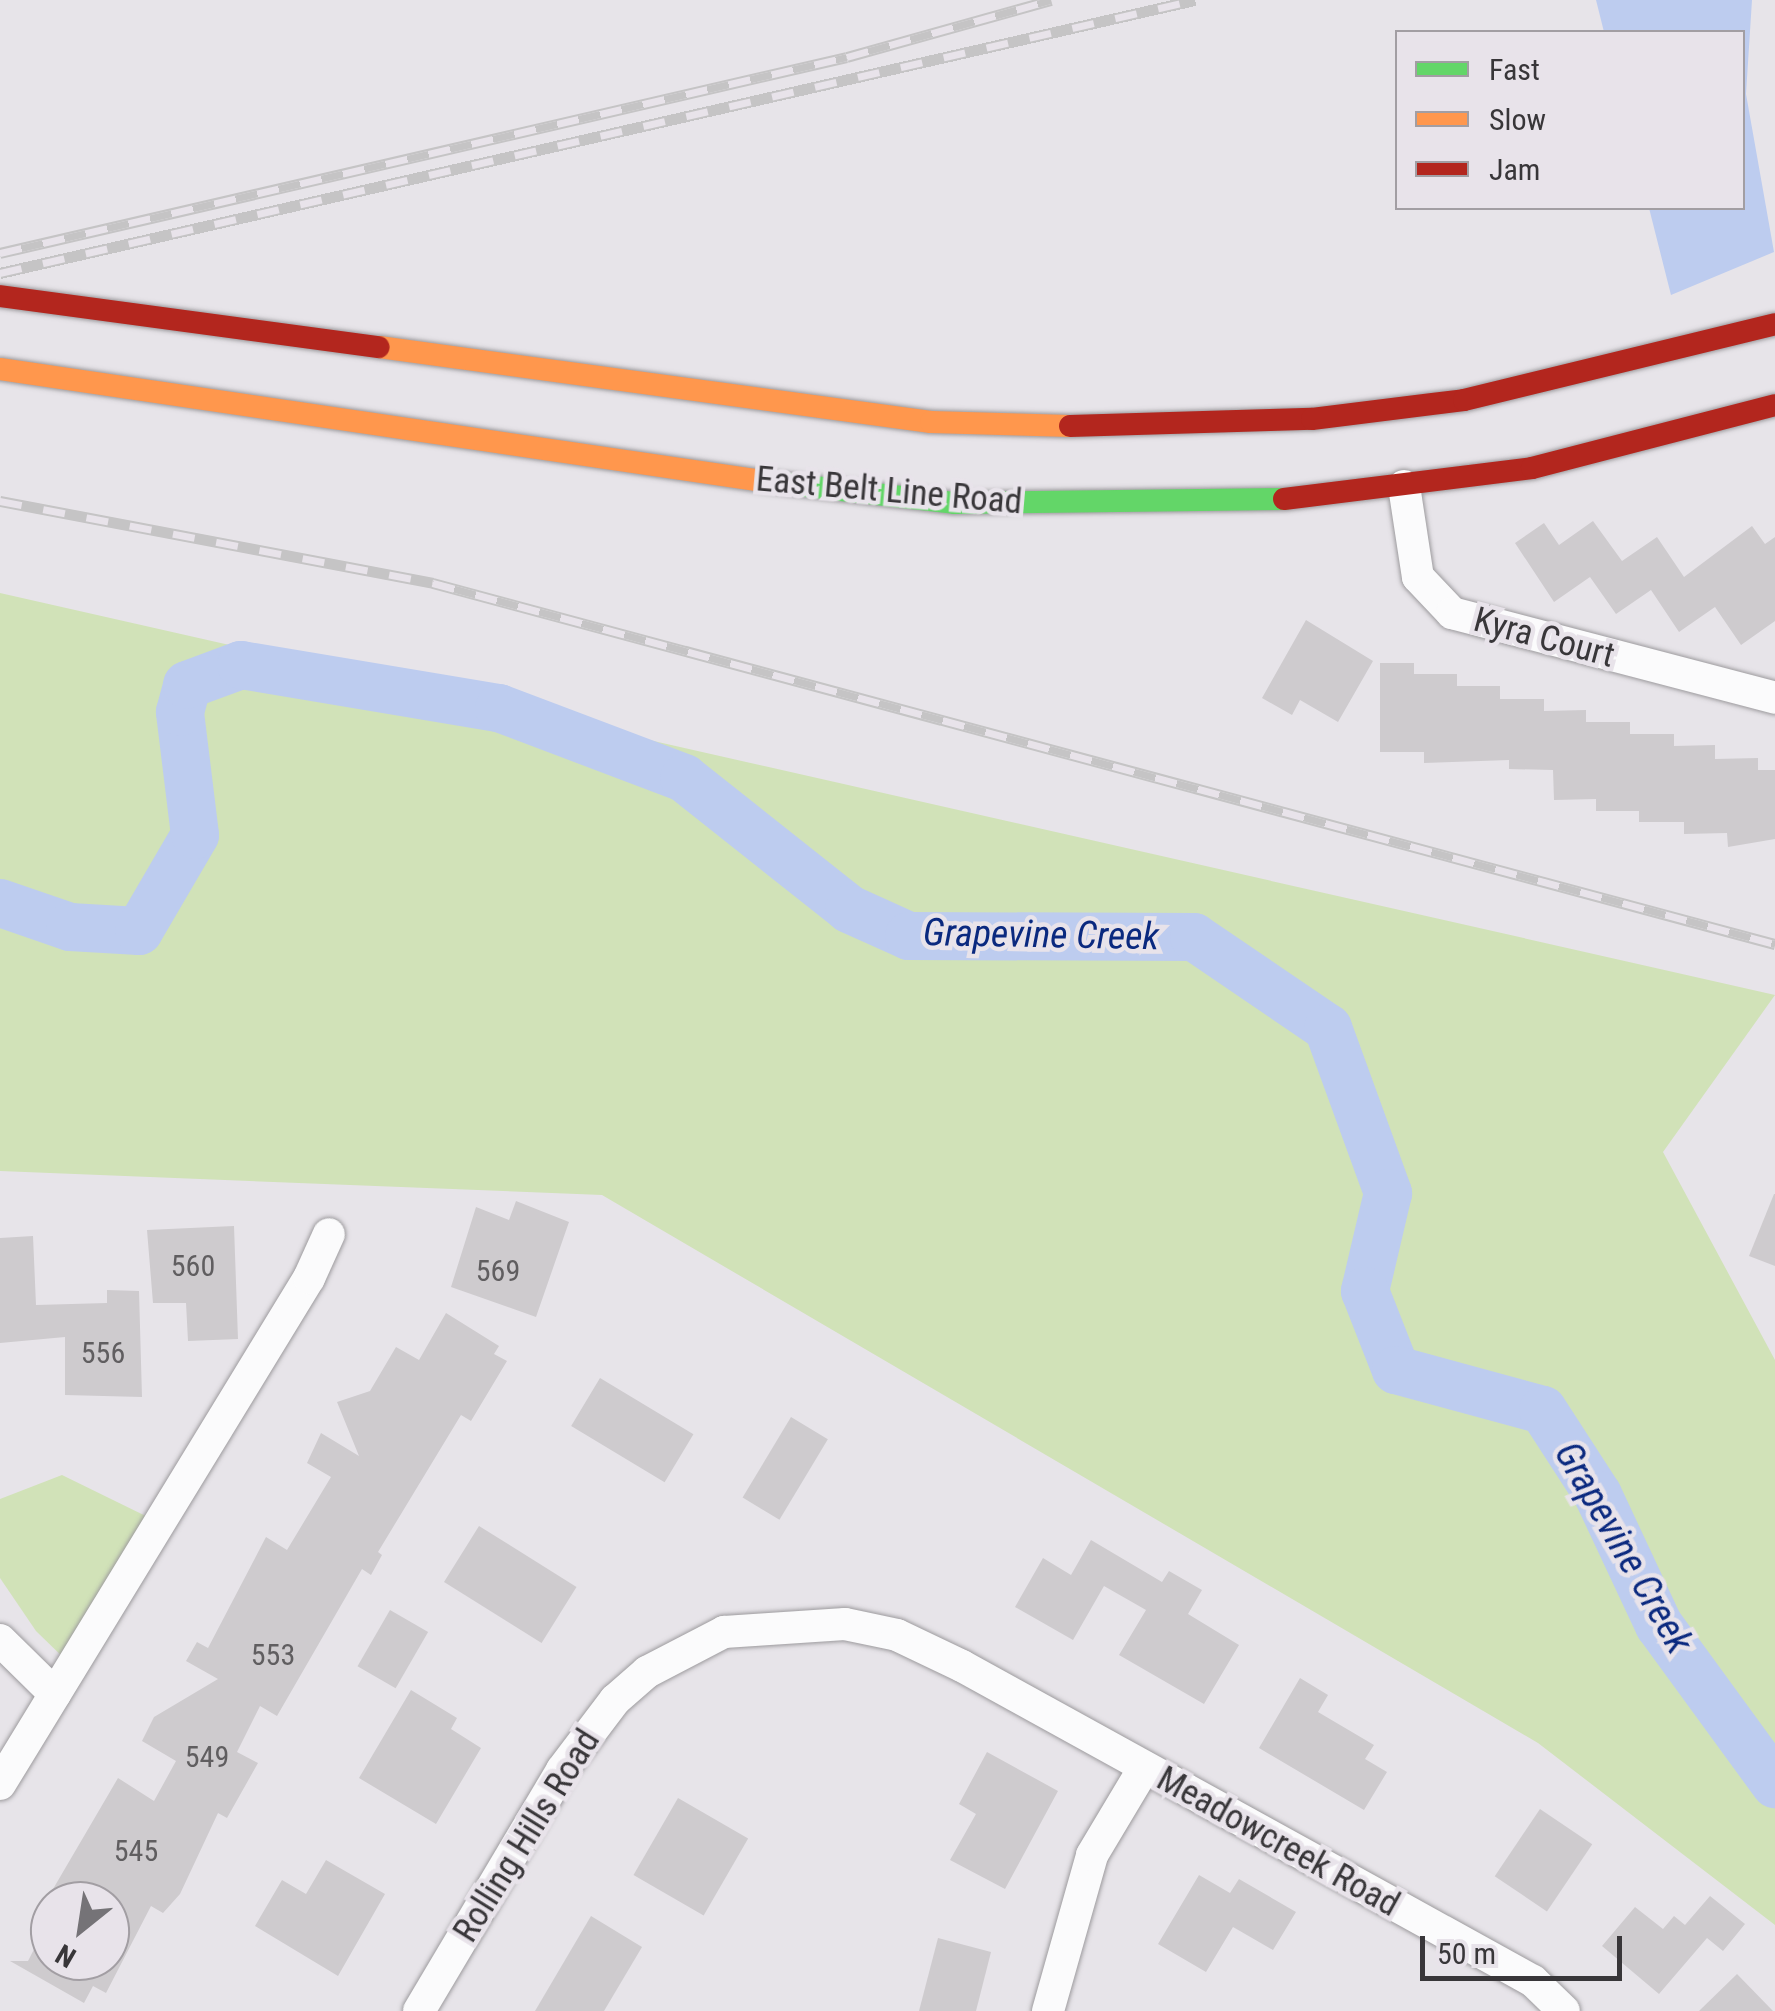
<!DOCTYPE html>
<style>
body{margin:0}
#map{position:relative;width:1775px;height:2011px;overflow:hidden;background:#e7e4e9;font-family:"Roboto Condensed",sans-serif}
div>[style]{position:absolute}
.green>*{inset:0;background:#d1e2b8}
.water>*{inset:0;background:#bdccef}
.river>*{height:48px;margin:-24px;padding:0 24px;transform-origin:24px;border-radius:24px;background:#bdccef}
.building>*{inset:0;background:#cecbce;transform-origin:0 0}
.roads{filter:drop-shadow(0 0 2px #9d9b9e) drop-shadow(0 0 2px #9d9b9e)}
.street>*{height:32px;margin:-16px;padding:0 16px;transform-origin:16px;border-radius:16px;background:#fbfbfc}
.fast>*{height:22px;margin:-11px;padding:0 11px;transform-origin:11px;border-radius:11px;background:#63d668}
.slow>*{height:22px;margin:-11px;padding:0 11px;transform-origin:11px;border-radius:11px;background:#ff974d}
.jam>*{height:22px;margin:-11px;padding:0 11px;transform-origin:11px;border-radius:11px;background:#b3261e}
.rail>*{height:11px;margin-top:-5.5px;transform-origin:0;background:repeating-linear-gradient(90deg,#e8e3ea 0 22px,#c5c4c5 0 44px);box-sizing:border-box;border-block:2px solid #c5c4c5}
span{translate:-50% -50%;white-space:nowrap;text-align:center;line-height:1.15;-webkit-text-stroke:9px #e8e3ea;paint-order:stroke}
.number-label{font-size:30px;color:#605e60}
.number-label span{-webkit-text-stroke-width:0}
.street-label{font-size:35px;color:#383639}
.water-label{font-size:38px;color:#0a297f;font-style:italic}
.legend{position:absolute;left:1395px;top:30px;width:350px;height:180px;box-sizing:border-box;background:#e8e3ea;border:2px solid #a29ea3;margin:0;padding:12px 18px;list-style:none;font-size:30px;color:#383639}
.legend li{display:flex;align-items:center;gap:20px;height:50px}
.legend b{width:50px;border:2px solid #a29ea3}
.north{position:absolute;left:30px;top:1881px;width:100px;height:100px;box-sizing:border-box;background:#e8e3ea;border:2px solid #a29ea3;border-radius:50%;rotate:210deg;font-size:28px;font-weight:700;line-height:40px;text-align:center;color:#383639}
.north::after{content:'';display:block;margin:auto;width:35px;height:45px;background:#757377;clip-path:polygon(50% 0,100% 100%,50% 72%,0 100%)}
.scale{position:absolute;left:1420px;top:1936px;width:202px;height:45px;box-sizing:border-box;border:5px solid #383639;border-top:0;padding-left:12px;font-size:30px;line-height:35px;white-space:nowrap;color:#383639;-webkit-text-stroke:8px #e8e3ea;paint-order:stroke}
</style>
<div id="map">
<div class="green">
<i style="clip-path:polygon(0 593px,1775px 995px,1663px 1152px,1775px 1360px,1775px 1925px,1538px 1743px,602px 1195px,0 1171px)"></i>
<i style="clip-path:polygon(62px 1475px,160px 1523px,72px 1666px,36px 1631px,0 1578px,0 1499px)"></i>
</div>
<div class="water">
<i style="clip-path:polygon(1596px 0,1752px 0,1746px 94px,1774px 252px,1671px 295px,1649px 208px,1742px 208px,1742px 32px,1604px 32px)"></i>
</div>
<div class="river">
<i style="left:0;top:903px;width:74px;rotate:18.9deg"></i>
<i style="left:70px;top:927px;width:69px;rotate:3.3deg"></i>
<i style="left:139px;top:931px;width:111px;rotate:-59.7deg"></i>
<i style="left:195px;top:835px;width:124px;rotate:-97deg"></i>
<i style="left:180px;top:712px;width:28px;rotate:-75deg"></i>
<i style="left:187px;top:685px;width:58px;rotate:-20.3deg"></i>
<i style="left:241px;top:665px;width:262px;rotate:9.5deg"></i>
<i style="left:499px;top:708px;width:198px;rotate:20.7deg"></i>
<i style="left:684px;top:778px;width:211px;rotate:38.4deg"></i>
<i style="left:849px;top:909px;width:66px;rotate:24.2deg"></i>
<i style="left:909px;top:936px;width:285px;rotate:0.2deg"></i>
<i style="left:1194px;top:937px;width:162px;rotate:34.2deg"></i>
<i style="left:1328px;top:1028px;width:176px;rotate:70deg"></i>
<i style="left:1388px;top:1193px;width:101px;rotate:103.2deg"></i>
<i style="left:1365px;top:1291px;width:85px;rotate:68.6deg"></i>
<i style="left:1396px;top:1370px;width:152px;rotate:15.2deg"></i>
<i style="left:1543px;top:1410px;width:101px;rotate:57.1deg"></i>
<i style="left:1598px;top:1495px;width:144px;rotate:64.9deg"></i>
<i style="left:1659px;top:1625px;width:197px;rotate:53.9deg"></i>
</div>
<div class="building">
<i style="clip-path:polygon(1593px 521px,1622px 561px,1657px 537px,1684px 577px,1752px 526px,1765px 544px,1775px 537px,1775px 621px,1741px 645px,1715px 607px,1679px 632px,1651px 590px,1616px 614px,1590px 577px,1554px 602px,1515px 543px,1544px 523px,1559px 545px)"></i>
<i style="clip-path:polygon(1306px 620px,1373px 661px,1338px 722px,1300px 700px,1292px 715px,1262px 698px)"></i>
<i style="clip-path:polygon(1380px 663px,1414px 663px,1414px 674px,1457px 674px,1457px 686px,1500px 686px,1500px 699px,1544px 699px,1544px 711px,1586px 710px,1586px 722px,1630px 722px,1630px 734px,1674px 734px,1674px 746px,1715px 745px,1715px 759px,1758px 758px,1758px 770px,1775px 770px,1775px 839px,1728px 847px,1727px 833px,1684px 834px,1684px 822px,1639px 822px,1639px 811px,1596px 811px,1596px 799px,1554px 800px,1553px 770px,1509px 769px,1509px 760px,1424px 763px,1424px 752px,1380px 752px)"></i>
<i style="clip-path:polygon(1774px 1194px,1775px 1194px,1775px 1266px,1749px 1256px)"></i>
<i style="clip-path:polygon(516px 1201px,569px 1222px,536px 1317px,451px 1287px,476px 1207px,509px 1220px)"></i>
<i style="clip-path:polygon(234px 1226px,238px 1339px,188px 1341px,186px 1303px,153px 1303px,147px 1230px)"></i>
<i style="clip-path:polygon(33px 1236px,36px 1305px,107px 1303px,107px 1290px,139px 1291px,142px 1397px,65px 1395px,65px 1337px,0 1343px,0 1238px)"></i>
<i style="clip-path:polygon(446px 1313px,499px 1346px,494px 1354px,507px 1361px,471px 1421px,461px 1415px,378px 1552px,382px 1555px,371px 1575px,362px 1569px,277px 1716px,260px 1706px,237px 1752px,258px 1763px,227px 1818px,218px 1813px,180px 1894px,163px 1913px,151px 1906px,106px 1993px,93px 1986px,84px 2003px,10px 1961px,28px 1961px,50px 1918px,50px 1961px,110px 1961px,110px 1901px,46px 1901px,118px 1778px,154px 1801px,176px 1761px,142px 1741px,154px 1717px,218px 1679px,186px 1661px,197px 1642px,208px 1648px,266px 1537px,287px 1550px,331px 1477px,307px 1463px,321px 1433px,359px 1456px,337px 1402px,370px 1391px,396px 1347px,419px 1360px)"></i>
<i style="left:600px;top:1378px;width:109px;height:56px;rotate:31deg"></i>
<i style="left:791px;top:1417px;width:43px;height:94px;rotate:31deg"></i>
<i style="left:479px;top:1526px;width:115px;height:66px;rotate:32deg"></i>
<i style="clip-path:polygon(1091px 1540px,1162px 1582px,1169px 1571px,1202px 1590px,1188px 1614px,1239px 1645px,1204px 1704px,1119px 1655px,1146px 1610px,1104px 1586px,1073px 1640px,1015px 1607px,1043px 1558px,1071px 1575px)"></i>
<i style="left:390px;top:1610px;width:44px;height:65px;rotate:30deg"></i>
<i style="clip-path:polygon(1300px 1678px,1328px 1695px,1318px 1712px,1374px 1745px,1365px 1759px,1387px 1772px,1364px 1810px,1259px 1748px)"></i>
<i style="clip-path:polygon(411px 1690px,457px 1718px,451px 1729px,481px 1748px,436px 1824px,359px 1778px)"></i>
<i style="clip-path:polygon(987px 1752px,1058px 1791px,1005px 1889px,950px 1860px,976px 1814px,959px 1804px)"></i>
<i style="left:678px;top:1798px;width:81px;height:89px;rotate:30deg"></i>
<i style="left:1540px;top:1809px;width:63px;height:81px;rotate:34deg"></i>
<i style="clip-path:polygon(326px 1860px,385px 1894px,338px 1976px,255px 1926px,282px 1880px,306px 1894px)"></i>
<i style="clip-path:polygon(1199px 1875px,1230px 1893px,1239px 1879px,1296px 1912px,1273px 1950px,1233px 1927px,1206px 1972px,1158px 1944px)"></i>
<i style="clip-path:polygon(1710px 1896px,1745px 1924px,1723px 1951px,1707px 1938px,1659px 1994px,1602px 1946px,1635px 1907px,1663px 1929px,1674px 1916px,1685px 1925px)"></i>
<i style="clip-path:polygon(591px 1916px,642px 1947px,604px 2011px,535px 2011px)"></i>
<i style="clip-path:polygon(938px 1938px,991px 1952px,976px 2011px,919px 2011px)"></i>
<i style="clip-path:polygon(1737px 1974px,1773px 2011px,1699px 2011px)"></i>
</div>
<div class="roads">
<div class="street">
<i style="left:1404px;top:486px;width:92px;rotate:81.3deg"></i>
<i style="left:1418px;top:577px;width:50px;rotate:46.6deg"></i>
<i style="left:1452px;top:613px;width:334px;rotate:14.7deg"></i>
<i style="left:0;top:1640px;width:77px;rotate:44.5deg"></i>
<i style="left:0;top:1784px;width:593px;rotate:-58.59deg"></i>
<i style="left:309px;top:1278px;width:48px;rotate:-65.6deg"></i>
<i style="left:419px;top:2011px;width:280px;rotate:-59.3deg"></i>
<i style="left:562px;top:1770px;width:88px;rotate:-52.9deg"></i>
<i style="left:615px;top:1700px;width:43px;rotate:-41.2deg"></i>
<i style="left:647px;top:1672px;width:87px;rotate:-27.5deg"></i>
<i style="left:724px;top:1632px;width:121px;rotate:-3.8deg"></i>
<i style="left:845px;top:1624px;width:53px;rotate:11.9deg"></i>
<i style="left:897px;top:1635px;width:72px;rotate:25.5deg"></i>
<i style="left:962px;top:1666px;width:652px;rotate:28.88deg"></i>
<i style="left:1533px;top:1981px;width:43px;rotate:44.1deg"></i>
<i style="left:1048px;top:2011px;width:162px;rotate:-74.2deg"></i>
<i style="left:1092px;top:1855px;width:101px;rotate:-59.1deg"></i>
</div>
<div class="fast">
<i style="left:762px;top:481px;width:193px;rotate:6.5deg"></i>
<i style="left:954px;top:503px;width:330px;rotate:-0.7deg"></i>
</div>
<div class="slow">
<i style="left:379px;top:347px;width:557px;rotate:7.74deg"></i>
<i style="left:931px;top:422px;width:139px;rotate:1.6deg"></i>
<i style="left:0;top:369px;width:770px;rotate:8.36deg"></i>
</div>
<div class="jam">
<i style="left:0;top:296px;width:382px;rotate:7.7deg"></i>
<i style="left:1070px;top:426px;width:242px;rotate:-1.7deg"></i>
<i style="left:1312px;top:419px;width:153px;rotate:-7.1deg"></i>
<i style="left:1464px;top:400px;width:320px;rotate:-13.7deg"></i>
<i style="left:1284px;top:499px;width:250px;rotate:-7.1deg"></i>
<i style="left:1532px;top:468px;width:251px;rotate:-14.5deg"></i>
</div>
</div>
<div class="rail">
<i style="left:0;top:253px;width:869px;rotate:-13.03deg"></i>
<i style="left:847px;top:57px;width:212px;rotate:-15.6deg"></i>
<i style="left:0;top:273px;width:1226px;rotate:-12.87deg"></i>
<i style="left:0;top:501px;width:441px;rotate:10.7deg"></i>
<i style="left:433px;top:583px;width:1390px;rotate:15.06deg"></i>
</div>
<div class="number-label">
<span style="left:193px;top:1266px">560</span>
<span style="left:498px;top:1271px">569</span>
<span style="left:103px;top:1353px">556</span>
<span style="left:273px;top:1655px">553</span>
<span style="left:207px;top:1757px">549</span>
<span style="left:136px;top:1851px">545</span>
</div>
<div class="street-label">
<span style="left:889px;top:491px;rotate:5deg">East Belt Line Road</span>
<span style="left:1544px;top:638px;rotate:15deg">Kyra Court</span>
<span style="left:527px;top:1836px;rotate:-58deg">Rolling Hills Road</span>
<span style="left:1278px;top:1842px;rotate:29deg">Meadowcreek Road</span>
</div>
<div class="water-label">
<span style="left:1041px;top:935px;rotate:1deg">Grapevine Creek</span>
<span style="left:1623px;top:1548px;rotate:60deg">Grapevine Creek</span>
</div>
<ul class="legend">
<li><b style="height:12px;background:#63d668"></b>Fast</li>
<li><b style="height:12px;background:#ff974d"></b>Slow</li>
<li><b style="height:12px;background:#b3261e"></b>Jam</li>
</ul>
<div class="north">N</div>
<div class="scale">50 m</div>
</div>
